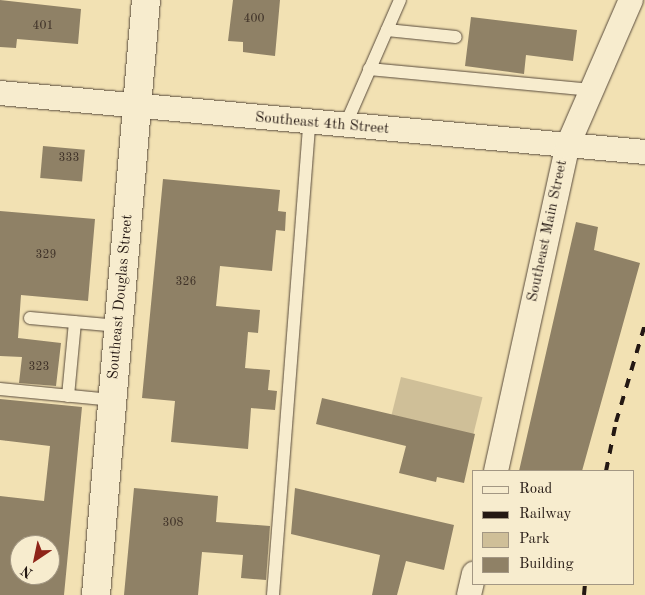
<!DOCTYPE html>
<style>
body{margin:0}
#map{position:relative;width:645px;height:595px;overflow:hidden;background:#f2e1b3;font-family:"Old Standard TT",serif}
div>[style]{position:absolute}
.green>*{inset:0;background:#cfbf98;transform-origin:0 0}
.building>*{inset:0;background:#8f8166;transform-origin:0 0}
.roads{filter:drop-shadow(0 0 1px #584a3b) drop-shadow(0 0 1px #584a3b)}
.service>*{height:12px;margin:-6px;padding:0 6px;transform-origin:6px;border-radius:6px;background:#f7ecce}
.minor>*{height:24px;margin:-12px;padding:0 12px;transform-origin:12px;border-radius:12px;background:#f7ecce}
.tertiary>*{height:28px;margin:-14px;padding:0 14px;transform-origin:14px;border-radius:14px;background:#f7ecce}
.rail>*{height:4px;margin-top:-2px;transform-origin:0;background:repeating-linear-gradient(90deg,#241813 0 9px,transparent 0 18px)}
span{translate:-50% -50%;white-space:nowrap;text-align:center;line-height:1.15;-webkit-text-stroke:4px #f7ecce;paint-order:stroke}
.number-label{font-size:12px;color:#3f3228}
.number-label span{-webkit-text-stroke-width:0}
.street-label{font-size:15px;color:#241813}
.legend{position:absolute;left:472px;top:470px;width:162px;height:115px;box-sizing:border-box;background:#f7ecce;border:1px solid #a39783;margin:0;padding:6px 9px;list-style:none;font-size:15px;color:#241813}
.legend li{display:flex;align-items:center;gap:10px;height:25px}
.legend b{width:25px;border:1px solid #a39783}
.north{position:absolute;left:10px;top:535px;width:50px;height:50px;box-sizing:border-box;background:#f7ecce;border:1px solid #a39783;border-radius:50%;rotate:214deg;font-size:14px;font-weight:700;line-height:20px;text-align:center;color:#241813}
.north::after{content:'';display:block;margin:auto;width:18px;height:22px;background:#8f2418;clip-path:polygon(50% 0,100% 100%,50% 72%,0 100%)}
</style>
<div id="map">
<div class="green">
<i style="left:401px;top:377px;width:84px;height:39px;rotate:14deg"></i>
</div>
<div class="building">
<i style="clip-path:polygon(0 0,81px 9px,78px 44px,17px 39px,16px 48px,0 47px)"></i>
<i style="clip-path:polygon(233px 0,280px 0,275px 56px,243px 52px,243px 42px,228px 41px)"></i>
<i style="clip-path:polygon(471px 17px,577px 30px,573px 61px,526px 55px,524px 74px,465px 66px)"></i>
<i style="left:43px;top:146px;width:42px;height:32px;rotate:5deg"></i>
<i style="clip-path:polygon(163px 179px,280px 190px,278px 211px,286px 212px,285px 231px,276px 230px,272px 271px,220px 266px,216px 306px,260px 310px,258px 333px,248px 332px,245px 368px,270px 370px,268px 390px,277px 391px,275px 410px,251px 408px,248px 449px,171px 442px,175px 401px,142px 398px)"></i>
<i style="clip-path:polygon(0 211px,95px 219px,88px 301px,21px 295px,18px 338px,61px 343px,56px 386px,19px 383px,22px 357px,0 356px)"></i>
<i style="clip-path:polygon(576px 222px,598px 227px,594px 250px,640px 263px,582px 471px,519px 471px)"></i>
<i style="clip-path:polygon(322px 398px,475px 434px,464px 483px,437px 477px,436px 482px,399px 473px,406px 446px,316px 424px)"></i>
<i style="clip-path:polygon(evenodd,0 399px,82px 407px,64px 595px,0 595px,0 496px,44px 501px,50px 446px,0 440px,0 399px,20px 545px,50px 545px,50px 575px,20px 575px,20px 545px)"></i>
<i style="clip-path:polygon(134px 488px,218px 496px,216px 522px,270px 526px,266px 580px,241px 578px,243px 555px,202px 552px,198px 595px,124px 595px)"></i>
<i style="clip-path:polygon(295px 488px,454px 525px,444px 570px,406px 561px,397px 595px,372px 595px,380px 555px,291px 534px)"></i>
</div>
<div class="roads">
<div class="service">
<i style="left:387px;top:30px;width:69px;rotate:5.8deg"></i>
<i style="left:369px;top:69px;width:224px;rotate:5.4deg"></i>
<i style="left:345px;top:126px;width:137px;rotate:-66.4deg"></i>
<i style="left:30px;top:318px;width:89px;rotate:5.1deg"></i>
<i style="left:0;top:389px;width:114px;rotate:5.6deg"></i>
<i style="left:68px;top:396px;width:74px;rotate:-84.6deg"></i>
<i style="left:273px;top:595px;width:474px;rotate:-85.6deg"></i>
</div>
<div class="minor">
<i style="left:0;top:93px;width:648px;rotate:5.23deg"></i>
<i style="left:496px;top:471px;width:332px;rotate:-77.6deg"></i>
<i style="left:567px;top:147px;width:160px;rotate:-66.5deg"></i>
<i style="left:469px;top:595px;width:22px;rotate:-77deg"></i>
</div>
<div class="tertiary">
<i style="left:96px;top:595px;width:597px;rotate:-85.2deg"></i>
</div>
</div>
<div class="rail">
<i style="left:606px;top:471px;width:50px;rotate:-78.5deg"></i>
<i style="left:616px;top:422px;width:102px;rotate:-73.5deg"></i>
<i style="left:584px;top:595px;width:11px;rotate:-85deg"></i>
</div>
<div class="number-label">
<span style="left:254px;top:20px">400</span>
<span style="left:43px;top:27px">401</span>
<span style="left:69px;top:159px">333</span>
<span style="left:46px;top:256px">329</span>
<span style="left:186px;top:283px">326</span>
<span style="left:39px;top:368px">323</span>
<span style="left:173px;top:524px">308</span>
</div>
<div class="street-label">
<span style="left:322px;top:124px;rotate:5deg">Southeast 4th Street</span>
<span style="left:548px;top:231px;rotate:-78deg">Southeast Main Street</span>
<span style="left:121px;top:297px;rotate:-85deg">Southeast Douglas Street</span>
</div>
<ul class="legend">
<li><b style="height:6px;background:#f7ecce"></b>Road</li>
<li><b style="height:6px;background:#241813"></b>Railway</li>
<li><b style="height:14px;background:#cfbf98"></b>Park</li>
<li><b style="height:14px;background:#8f8166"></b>Building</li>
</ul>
<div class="north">N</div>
</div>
